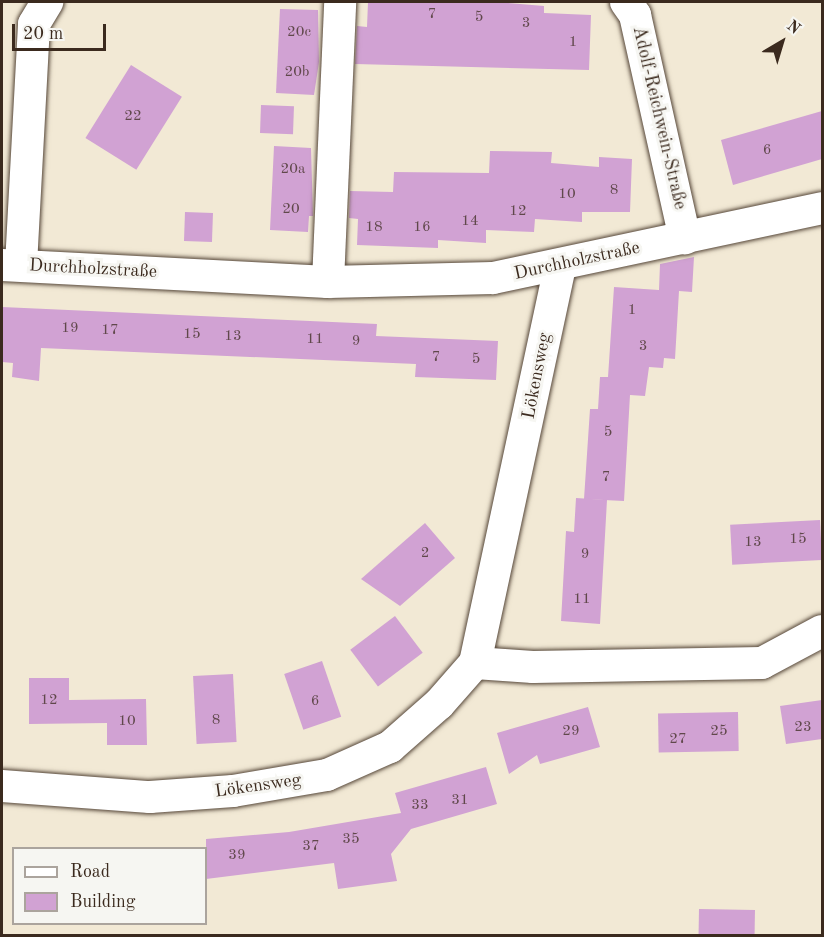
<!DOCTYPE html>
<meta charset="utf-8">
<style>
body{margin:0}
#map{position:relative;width:824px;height:937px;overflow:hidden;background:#f2e9d5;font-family:"Old Standard TT",serif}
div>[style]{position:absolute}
.building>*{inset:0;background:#d1a2d3;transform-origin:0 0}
.roads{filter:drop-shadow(0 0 2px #564739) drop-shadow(0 0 2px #564739)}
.minor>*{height:32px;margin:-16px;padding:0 16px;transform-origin:16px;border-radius:16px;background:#fff}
span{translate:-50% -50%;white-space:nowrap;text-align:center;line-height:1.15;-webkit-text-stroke:6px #f6f6f2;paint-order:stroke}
.number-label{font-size:15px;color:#60484b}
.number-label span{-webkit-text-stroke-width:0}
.street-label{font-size:18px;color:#3b2a1e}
.frame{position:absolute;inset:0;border:3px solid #3b2a1e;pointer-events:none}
.legend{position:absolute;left:12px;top:847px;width:195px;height:78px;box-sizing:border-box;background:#f6f6f2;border:2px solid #aba49d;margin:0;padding:8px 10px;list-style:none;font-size:18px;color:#3b2a1e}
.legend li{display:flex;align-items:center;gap:12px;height:30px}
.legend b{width:30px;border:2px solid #aba49d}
.north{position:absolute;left:752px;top:12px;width:60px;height:60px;-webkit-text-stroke:4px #f6f6f2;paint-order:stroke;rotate:38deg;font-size:16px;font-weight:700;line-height:24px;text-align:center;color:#3b2a1e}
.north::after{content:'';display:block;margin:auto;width:21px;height:27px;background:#3b2a1e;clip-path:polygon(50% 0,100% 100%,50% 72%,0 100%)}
.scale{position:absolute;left:12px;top:24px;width:94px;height:27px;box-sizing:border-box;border:3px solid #3b2a1e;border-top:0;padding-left:8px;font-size:18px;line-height:21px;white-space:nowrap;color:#3b2a1e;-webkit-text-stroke:4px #f6f6f2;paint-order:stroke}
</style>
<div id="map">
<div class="building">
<i style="clip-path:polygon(368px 2px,497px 2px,544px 6px,544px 13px,591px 15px,589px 70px,355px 64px,357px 26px,367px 27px)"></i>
<i style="clip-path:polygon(280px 9px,318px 10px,319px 62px,314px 95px,276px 93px)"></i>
<i style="left:131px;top:65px;width:60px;height:86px;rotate:32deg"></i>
<i style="left:261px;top:105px;width:33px;height:28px;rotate:2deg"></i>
<i style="clip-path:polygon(822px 111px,822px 159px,733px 185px,721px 140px)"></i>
<i style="clip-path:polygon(274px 146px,311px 148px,313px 216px,309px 216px,308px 232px,270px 230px)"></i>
<i style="clip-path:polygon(490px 151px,552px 152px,551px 163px,599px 167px,599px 157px,632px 159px,630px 212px,582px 212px,582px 222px,535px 219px,534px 232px,486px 230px,486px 243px,438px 240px,438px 248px,357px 245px,358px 219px,349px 218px,350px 191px,393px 192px,394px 172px,489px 173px)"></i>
<i style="left:185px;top:212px;width:28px;height:29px;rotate:2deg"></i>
<i style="clip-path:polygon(694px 257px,692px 292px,679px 291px,675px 359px,664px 358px,663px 368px,649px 367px,645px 396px,630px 395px,624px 501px,584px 499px,590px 409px,598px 409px,600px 377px,608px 377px,614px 287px,659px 290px,660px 264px)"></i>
<i style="clip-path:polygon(2px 307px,377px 324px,376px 336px,498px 341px,496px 380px,415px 377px,416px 364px,41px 348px,39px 381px,12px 377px,13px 363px,2px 362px)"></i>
<i style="clip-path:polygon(576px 498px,607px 500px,600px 624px,561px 621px,566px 531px,574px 532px)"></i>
<i style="left:820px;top:520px;width:40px;height:90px;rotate:87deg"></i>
<i style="clip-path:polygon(425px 523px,455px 558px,400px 606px,361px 579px)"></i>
<i style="left:395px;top:616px;width:46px;height:56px;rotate:53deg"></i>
<i style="left:322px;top:661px;width:59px;height:40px;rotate:71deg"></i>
<i style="left:233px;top:674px;width:68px;height:40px;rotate:87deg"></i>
<i style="clip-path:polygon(29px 678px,69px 678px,69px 700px,146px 699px,147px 745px,107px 745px,107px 723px,29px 724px)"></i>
<i style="clip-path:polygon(822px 700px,822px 739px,786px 744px,780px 706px)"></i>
<i style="clip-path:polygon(588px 707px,600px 747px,540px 764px,537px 755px,509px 774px,497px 733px)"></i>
<i style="left:738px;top:712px;width:39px;height:80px;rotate:89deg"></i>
<i style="clip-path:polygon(486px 767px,497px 804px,411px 829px,391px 854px,397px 881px,338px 889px,334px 863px,206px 879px,206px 839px,289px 832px,401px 813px,395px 793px)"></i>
<i style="left:699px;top:909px;width:56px;height:27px;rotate:1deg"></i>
</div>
<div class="roads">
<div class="minor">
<i style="left:626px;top:2px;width:16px;rotate:55deg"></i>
<i style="left:635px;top:15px;width:229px;rotate:77.4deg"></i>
<i style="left:2px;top:265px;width:326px;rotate:3deg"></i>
<i style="left:328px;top:282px;width:165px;rotate:-1.4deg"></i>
<i style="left:493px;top:278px;width:336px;rotate:-12deg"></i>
<i style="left:21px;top:265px;width:241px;rotate:-86.9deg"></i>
<i style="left:34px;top:24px;width:26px;rotate:-59deg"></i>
<i style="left:328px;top:282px;width:280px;rotate:-87.5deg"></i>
<i style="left:475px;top:663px;width:58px;rotate:3.9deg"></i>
<i style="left:533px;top:667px;width:229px;rotate:-1deg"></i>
<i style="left:762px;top:663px;width:68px;rotate:-28.1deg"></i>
<i style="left:2px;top:786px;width:148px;rotate:4.3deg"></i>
<i style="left:150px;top:797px;width:83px;rotate:-4.1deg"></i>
<i style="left:233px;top:791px;width:95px;rotate:-9.7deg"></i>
<i style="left:327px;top:775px;width:69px;rotate:-24deg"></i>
<i style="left:390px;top:747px;width:65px;rotate:-41.3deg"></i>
<i style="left:439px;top:704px;width:55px;rotate:-48.7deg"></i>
<i style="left:475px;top:663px;width:407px;rotate:-77.9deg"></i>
</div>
</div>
<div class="number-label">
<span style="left:432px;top:15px">7</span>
<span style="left:479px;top:18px">5</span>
<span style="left:526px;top:24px">3</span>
<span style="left:299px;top:33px">20c</span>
<span style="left:573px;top:43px">1</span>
<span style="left:297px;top:73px">20b</span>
<span style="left:133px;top:117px">22</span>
<span style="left:767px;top:151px">6</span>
<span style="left:293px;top:170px">20a</span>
<span style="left:614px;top:191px">8</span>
<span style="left:567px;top:195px">10</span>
<span style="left:291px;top:210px">20</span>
<span style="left:518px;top:212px">12</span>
<span style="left:470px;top:222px">14</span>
<span style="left:374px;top:228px">18</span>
<span style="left:422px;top:228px">16</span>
<span style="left:632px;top:311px">1</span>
<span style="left:70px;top:329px">19</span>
<span style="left:110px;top:331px">17</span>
<span style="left:192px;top:335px">15</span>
<span style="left:233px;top:337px">13</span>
<span style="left:315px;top:340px">11</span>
<span style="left:356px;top:342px">9</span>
<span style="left:643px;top:347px">3</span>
<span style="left:436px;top:358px">7</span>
<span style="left:476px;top:360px">5</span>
<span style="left:608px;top:433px">5</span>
<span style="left:606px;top:478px">7</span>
<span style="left:798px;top:540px">15</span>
<span style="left:753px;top:543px">13</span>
<span style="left:425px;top:554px">2</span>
<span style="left:585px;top:555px">9</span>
<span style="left:582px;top:600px">11</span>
<span style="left:49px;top:701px">12</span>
<span style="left:315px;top:702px">6</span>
<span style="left:216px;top:721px">8</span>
<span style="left:127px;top:722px">10</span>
<span style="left:803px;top:728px">23</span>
<span style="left:571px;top:732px">29</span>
<span style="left:719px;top:732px">25</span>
<span style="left:678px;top:740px">27</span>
<span style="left:460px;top:801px">31</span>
<span style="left:420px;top:806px">33</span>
<span style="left:351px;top:840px">35</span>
<span style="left:311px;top:847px">37</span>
<span style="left:237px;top:856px">39</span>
</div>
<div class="street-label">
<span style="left:659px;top:118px;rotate:77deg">Adolf-Reichwein-Straße</span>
<span style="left:577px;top:261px;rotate:-12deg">Durchholzstraße</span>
<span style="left:93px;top:269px;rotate:3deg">Durchholzstraße</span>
<span style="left:537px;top:376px;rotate:-79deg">Lökensweg</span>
<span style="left:258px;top:786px;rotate:-8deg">Lökensweg</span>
</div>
<div class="frame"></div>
<ul class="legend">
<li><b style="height:8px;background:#fff"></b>Road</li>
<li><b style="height:16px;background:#d1a2d3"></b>Building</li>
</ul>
<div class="north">N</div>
<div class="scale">20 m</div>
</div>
